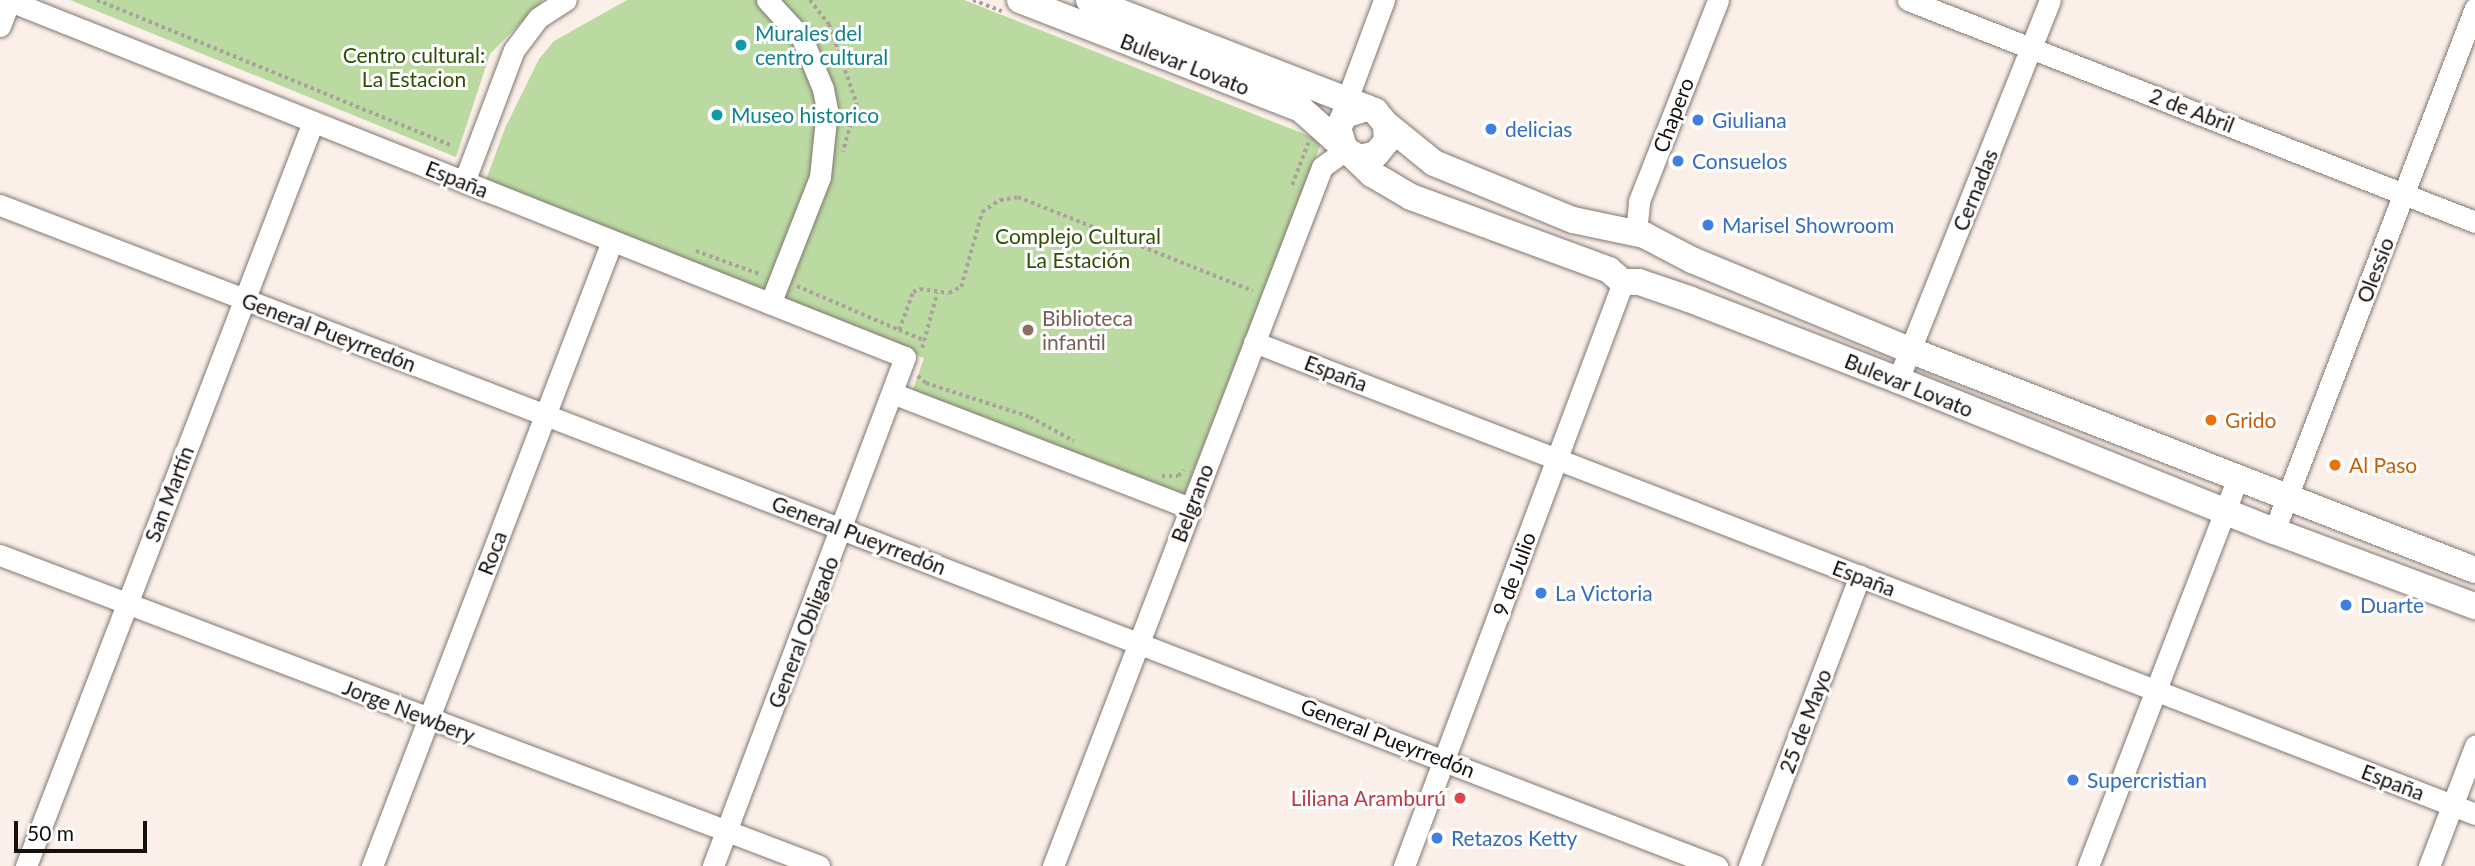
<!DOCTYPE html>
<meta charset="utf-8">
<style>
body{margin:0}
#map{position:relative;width:2475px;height:866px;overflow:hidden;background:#fbf0e9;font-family:Lato,sans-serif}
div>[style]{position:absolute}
.green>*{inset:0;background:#bbdaa2}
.path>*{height:3.5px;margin-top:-1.75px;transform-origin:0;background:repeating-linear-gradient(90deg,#aaa19c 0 3.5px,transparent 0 7px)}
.roads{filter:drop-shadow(0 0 2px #817771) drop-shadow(0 0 2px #817771)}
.minor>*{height:21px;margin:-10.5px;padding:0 10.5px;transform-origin:10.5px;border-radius:10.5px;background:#fff}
.major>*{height:26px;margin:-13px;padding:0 13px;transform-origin:13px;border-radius:13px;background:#fff}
.dots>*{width:19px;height:19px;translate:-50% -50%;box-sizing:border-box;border:4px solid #fff;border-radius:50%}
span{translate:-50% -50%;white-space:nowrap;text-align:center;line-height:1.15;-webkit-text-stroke:6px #fff;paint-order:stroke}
.culture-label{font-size:21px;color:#0d838f}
.left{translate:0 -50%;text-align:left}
.park-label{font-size:21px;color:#2e4e04}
.street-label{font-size:21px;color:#14100d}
.shop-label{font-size:21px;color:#366cbe}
.education-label{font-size:21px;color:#785e54}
.food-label{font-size:21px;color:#c56008}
.health-label{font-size:21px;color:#be3a42}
.right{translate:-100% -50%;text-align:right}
.scale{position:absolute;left:14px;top:821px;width:133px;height:32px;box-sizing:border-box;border:4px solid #14100d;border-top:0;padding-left:9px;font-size:21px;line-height:24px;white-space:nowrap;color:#14100d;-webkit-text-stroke:5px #fff;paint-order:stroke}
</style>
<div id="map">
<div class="green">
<i style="clip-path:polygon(70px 0,543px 0,490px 54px,456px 157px)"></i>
<i style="clip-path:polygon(627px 0,964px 0,1322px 141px,1183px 498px,912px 392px,924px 358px,486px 180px,505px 128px,539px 59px,554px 41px)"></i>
</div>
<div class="path">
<i style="left:97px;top:0;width:383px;rotate:22.3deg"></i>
<i style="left:810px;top:0;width:31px;rotate:52deg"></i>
<i style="left:829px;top:24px;width:85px;rotate:70.7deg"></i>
<i style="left:857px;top:104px;width:50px;rotate:106.3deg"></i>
<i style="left:973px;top:0;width:31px;rotate:21deg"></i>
<i style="left:1292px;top:185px;width:45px;rotate:-69.1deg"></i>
<i style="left:696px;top:251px;width:70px;rotate:20deg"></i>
<i style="left:797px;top:286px;width:111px;rotate:23.3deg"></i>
<i style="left:899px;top:330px;width:40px;rotate:-69.8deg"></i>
<i style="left:913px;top:292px;width:8px;rotate:-23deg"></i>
<i style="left:920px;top:289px;width:29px;rotate:8deg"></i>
<i style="left:949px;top:293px;width:13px;rotate:-27deg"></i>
<i style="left:961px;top:287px;width:78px;rotate:-74.4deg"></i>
<i style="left:982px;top:212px;width:22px;rotate:-34deg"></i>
<i style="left:1000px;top:200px;width:18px;rotate:-9deg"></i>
<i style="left:1018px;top:197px;width:253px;rotate:21.8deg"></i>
<i style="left:899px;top:330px;width:27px;rotate:22deg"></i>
<i style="left:922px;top:348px;width:57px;rotate:-74.7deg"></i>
<i style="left:918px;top:376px;width:11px;rotate:41deg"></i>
<i style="left:926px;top:383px;width:109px;rotate:18.1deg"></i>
<i style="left:1030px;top:417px;width:50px;rotate:28.6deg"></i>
<i style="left:1162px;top:476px;width:16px"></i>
<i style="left:1178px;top:476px;width:8px;rotate:-45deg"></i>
</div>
<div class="roads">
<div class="minor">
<i style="left:767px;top:0;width:52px;rotate:47.4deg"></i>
<i style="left:802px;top:38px;width:55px;rotate:67.6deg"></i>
<i style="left:823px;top:89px;width:21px;rotate:79deg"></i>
<i style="left:827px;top:110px;width:67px;rotate:96deg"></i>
<i style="left:820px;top:177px;width:136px;rotate:111.5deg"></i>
<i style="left:1908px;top:0;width:609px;rotate:21.38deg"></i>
<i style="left:10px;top:1px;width:963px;rotate:21.69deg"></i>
<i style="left:905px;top:357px;width:544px;rotate:110.67deg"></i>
<i style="left:0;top:26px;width:28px;rotate:-69deg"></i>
<i style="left:1342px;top:113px;width:121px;rotate:-69.6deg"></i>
<i style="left:464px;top:182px;width:141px;rotate:-69.3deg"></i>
<i style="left:514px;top:50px;width:40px;rotate:-53deg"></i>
<i style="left:538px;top:18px;width:33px;rotate:-33deg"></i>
<i style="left:0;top:205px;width:1840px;rotate:21.06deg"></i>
<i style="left:1636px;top:232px;width:31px;rotate:-84deg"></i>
<i style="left:1639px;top:201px;width:216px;rotate:-68.5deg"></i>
<i style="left:1254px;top:342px;width:1309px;rotate:21.13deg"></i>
<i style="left:1898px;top:380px;width:409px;rotate:-68.2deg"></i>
<i style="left:892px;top:393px;width:319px;rotate:21.1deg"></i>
<i style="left:2274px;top:531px;width:560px;rotate:-68.98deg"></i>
<i style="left:0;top:555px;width:876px;rotate:20.79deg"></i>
<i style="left:26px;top:866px;width:797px;rotate:-68.91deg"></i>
<i style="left:372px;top:866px;width:669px;rotate:-68.99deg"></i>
<i style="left:1053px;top:866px;width:749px;rotate:-68.95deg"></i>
<i style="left:1322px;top:167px;width:29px;rotate:-36deg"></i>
<i style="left:1404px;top:866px;width:624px;rotate:-69.44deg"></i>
<i style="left:1749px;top:866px;width:311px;rotate:-69.1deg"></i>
<i style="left:2088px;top:866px;width:414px;rotate:-68.9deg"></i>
<i style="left:2429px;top:866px;width:129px;rotate:-69deg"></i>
</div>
<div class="major">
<i style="left:1020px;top:0;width:301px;rotate:21.2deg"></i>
<i style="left:1301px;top:109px;width:52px;rotate:41.9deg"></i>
<i style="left:1089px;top:0;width:307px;rotate:21.2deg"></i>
<i style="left:1375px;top:111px;width:17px;rotate:50deg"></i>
<i style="left:1386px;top:124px;width:17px;rotate:87deg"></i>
<i style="left:1387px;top:141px;width:17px;rotate:130deg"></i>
<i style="left:1376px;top:154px;width:16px;rotate:166deg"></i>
<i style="left:1360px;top:158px;width:17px;rotate:-152deg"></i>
<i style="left:1345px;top:150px;width:23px;rotate:-108deg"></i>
<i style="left:1338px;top:128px;width:15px;rotate:-62deg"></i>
<i style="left:1345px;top:115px;width:23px;rotate:-18deg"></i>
<i style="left:1386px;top:124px;width:62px;rotate:39.1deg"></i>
<i style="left:1434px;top:163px;width:150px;rotate:22.3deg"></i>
<i style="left:1573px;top:220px;width:73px;rotate:11.9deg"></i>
<i style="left:1644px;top:235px;width:54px;rotate:27.5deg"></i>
<i style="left:1692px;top:260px;width:238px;rotate:22.5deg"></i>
<i style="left:1912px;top:351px;width:604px;rotate:21.26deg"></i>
<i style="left:1352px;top:155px;width:28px;rotate:44deg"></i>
<i style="left:1372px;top:174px;width:45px;rotate:30.5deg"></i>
<i style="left:1411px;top:197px;width:211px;rotate:20.2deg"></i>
<i style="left:1609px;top:270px;width:18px;rotate:41deg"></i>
<i style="left:1623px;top:282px;width:16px"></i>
<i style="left:1639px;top:282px;width:53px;rotate:18.8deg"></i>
<i style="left:1689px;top:299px;width:224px;rotate:21.2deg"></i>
<i style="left:1898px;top:380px;width:405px;rotate:21.9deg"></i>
<i style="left:2274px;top:531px;width:215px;rotate:20.5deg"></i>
</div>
</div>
<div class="dots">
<i style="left:741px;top:45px;background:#0f9aa8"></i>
<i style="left:717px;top:115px;background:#0f9aa8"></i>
<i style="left:1698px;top:120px;background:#3f7fe0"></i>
<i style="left:1491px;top:129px;background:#3f7fe0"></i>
<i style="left:1678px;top:161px;background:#3f7fe0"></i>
<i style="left:1708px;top:225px;background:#3f7fe0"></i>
<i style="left:1028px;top:330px;background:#8d6e63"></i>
<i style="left:2211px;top:420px;background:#e8710a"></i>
<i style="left:2335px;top:465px;background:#e8710a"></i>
<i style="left:1541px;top:593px;background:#3f7fe0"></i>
<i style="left:2346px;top:605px;background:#3f7fe0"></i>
<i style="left:2073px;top:780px;background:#3f7fe0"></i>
<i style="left:1460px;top:798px;background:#e0444e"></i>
<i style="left:1437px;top:838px;background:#3f7fe0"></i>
</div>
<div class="culture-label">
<span class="left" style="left:755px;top:45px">Murales del<br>centro cultural</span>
<span class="left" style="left:731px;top:115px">Museo historico</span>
</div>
<div class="park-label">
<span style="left:414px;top:67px">Centro cultural:<br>La Estacion</span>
<span style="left:1078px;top:248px">Complejo Cultural<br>La Estación</span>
</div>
<div class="street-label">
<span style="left:1185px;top:64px;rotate:21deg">Bulevar Lovato</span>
<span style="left:2192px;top:110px;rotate:21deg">2 de Abril</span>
<span style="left:1673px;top:115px;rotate:-69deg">Chapero</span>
<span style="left:457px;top:179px;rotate:22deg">España</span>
<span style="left:1975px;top:190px;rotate:-68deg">Cernadas</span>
<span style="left:2375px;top:270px;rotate:-69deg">Olessio</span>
<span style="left:329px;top:332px;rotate:21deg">General Pueyrredón</span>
<span style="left:1336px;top:373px;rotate:21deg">España</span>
<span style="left:1909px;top:385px;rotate:22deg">Bulevar Lovato</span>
<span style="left:169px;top:494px;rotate:-69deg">San Martín</span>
<span style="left:1192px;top:503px;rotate:-69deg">Belgrano</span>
<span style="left:859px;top:535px;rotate:21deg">General Pueyrredón</span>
<span style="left:492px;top:553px;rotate:-69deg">Roca</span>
<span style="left:1514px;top:574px;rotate:-70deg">9 de Julio</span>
<span style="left:1864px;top:578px;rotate:21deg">España</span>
<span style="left:803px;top:632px;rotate:-69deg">General Obligado</span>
<span style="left:409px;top:711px;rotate:21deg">Jorge Newbery</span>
<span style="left:1805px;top:721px;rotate:-69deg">25 de Mayo</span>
<span style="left:1388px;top:738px;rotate:21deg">General Pueyrredón</span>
<span style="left:2393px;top:782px;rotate:21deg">España</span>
</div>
<div class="shop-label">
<span class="left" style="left:1712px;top:120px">Giuliana</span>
<span class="left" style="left:1505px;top:129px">delicias</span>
<span class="left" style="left:1692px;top:161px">Consuelos</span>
<span class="left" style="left:1722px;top:225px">Marisel Showroom</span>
<span class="left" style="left:1555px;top:593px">La Victoria</span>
<span class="left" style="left:2360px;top:605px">Duarte</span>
<span class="left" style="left:2087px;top:780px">Supercristian</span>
<span class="left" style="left:1451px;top:838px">Retazos Ketty</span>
</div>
<div class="education-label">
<span class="left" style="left:1042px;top:330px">Biblioteca<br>infantil</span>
</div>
<div class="food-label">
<span class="left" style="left:2225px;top:420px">Grido</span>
<span class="left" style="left:2349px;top:465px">Al Paso</span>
</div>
<div class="health-label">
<span class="right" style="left:1446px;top:798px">Liliana Aramburú</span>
</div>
<div class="scale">50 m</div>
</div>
